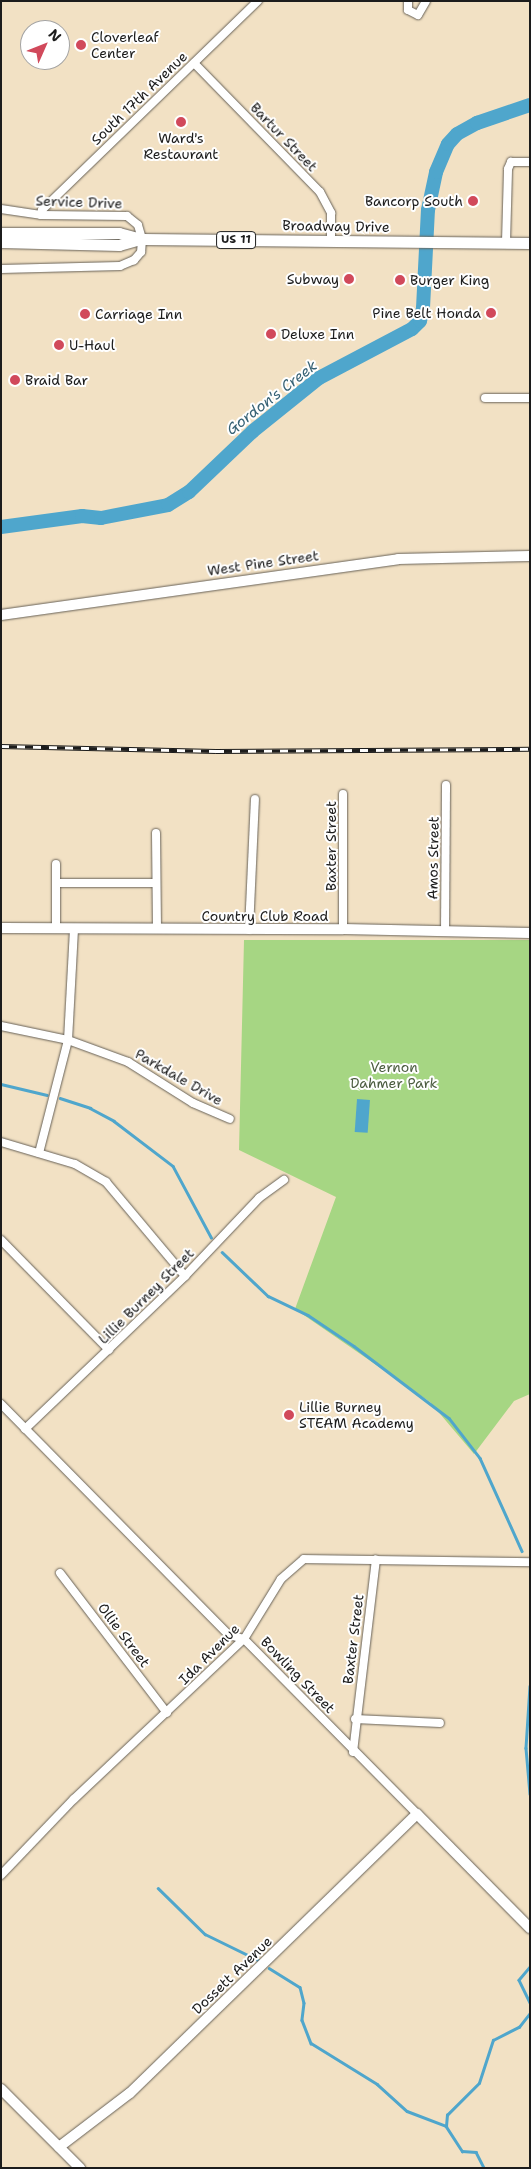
<!DOCTYPE html>
<style>
body{margin:0}
#map{position:relative;width:531px;height:2169px;overflow:hidden;background:#f2e1c4;font-family:"Shantell Sans",sans-serif}
div>[style]{position:absolute}
.green>*{inset:0;background:#a6d683}
.water>*{inset:0;background:#4fa6cc;transform-origin:0 0}
.stream>*{height:2.5px;margin:-1.25px;padding:0 1.25px;transform-origin:1.25px;border-radius:1.25px;background:#4fa6cc}
.river>*{height:14px;margin:-7px;padding:0 7px;transform-origin:7px;border-radius:7px;background:#4fa6cc}
.roads{filter:drop-shadow(0 0 1px #676157) drop-shadow(0 0 1px #676157)}
.street>*{height:8px;margin:-4px;padding:0 4px;transform-origin:4px;border-radius:4px;background:#fff}
.secondary>*{height:10px;margin:-5px;padding:0 5px;transform-origin:5px;border-radius:5px;background:#fff}
.primary>*{height:11px;margin:-5.5px;padding:0 5.5px;transform-origin:5.5px;border-radius:5.5px;background:#fff}
.rail>*{height:4.5px;margin-top:-2.25px;transform-origin:0;background:repeating-linear-gradient(90deg,#fff 0 8px,#1c1c1c 0 16px);box-sizing:border-box;border-block:1px solid #1c1c1c}
.dots>*{width:14px;height:14px;translate:-50% -50%;box-sizing:border-box;border:2px solid #fff;border-radius:50%}
span{translate:-50% -50%;white-space:nowrap;text-align:center;line-height:1.15;-webkit-text-stroke:4px #fff;paint-order:stroke}
.shield-label span{padding:1px 4px;background:#fff;border:1px solid;border-radius:4px;-webkit-text-stroke-width:0}
.shield-label{font-size:12px;color:#1c1c1c;font-weight:700}
.poi-label{font-size:14px;color:#1c1c1c}
.left{translate:0 -50%;text-align:left}
.right{translate:-100% -50%;text-align:right}
.street-label{font-size:14px;color:#1c1c1c}
.park-label{font-size:14px;color:#4c5d40}
.water-label{font-size:15px;color:#366174;font-style:italic}
.frame{position:absolute;inset:0;border:2px solid #1c1c1c;pointer-events:none}
.north{position:absolute;left:20px;top:20px;width:50px;height:50px;box-sizing:border-box;background:#fff;border:1px solid #a4a4a4;border-radius:50%;rotate:46deg;font-size:14px;font-weight:700;line-height:20px;text-align:center;color:#1c1c1c}
.north::after{content:'';display:block;margin:auto;width:18px;height:22px;background:#d1495b;clip-path:polygon(50% 0,100% 100%,50% 72%,0 100%)}
</style>
<div id="map">
<div class="green">
<i style="clip-path:polygon(244px 940px,530px 940px,530px 1394px,514px 1401px,474px 1454px,430px 1402px,295px 1309px,336px 1197px,239px 1150px)"></i>
</div>
<div class="water">
<i style="left:357px;top:1099px;width:13px;height:33px;rotate:4deg"></i>
</div>
<div class="stream">
<i style="left:1px;top:1084px;width:47px;rotate:13.4deg"></i>
<i style="left:60px;top:1098px;width:32px;rotate:18deg"></i>
<i style="left:90px;top:1108px;width:27px;rotate:28deg"></i>
<i style="left:114px;top:1121px;width:74px;rotate:37.3deg"></i>
<i style="left:173px;top:1166px;width:81px;rotate:61.8deg"></i>
<i style="left:222px;top:1252px;width:64px;rotate:43.7deg"></i>
<i style="left:268px;top:1296px;width:44px;rotate:25.4deg"></i>
<i style="left:308px;top:1315px;width:55px;rotate:34deg"></i>
<i style="left:354px;top:1346px;width:119px;rotate:37.2deg"></i>
<i style="left:449px;top:1418px;width:51px;rotate:52.2deg"></i>
<i style="left:480px;top:1458px;width:102px;rotate:65.7deg"></i>
<i style="left:530px;top:1686px;width:62px;rotate:93.7deg"></i>
<i style="left:526px;top:1748px;width:46px;rotate:85deg"></i>
<i style="left:158px;top:1888px;width:66px;rotate:44.4deg"></i>
<i style="left:205px;top:1934px;width:59px;rotate:26.1deg"></i>
<i style="left:530px;top:1967px;width:17px;rotate:130deg"></i>
<i style="left:519px;top:1980px;width:25px;rotate:64deg"></i>
<i style="left:269px;top:1968px;width:36px;rotate:32deg"></i>
<i style="left:300px;top:1987px;width:16px;rotate:76deg"></i>
<i style="left:304px;top:2003px;width:17px;rotate:97deg"></i>
<i style="left:302px;top:2020px;width:25px;rotate:69deg"></i>
<i style="left:311px;top:2043px;width:78px;rotate:31.8deg"></i>
<i style="left:377px;top:2084px;width:40px;rotate:42deg"></i>
<i style="left:407px;top:2111px;width:42px;rotate:21deg"></i>
<i style="left:446px;top:2126px;width:30px;rotate:57deg"></i>
<i style="left:462px;top:2151px;width:14px;rotate:4deg"></i>
<i style="left:476px;top:2152px;width:18px;rotate:63deg"></i>
<i style="left:446px;top:2126px;width:11px;rotate:-85deg"></i>
<i style="left:447px;top:2115px;width:45px;rotate:-45deg"></i>
<i style="left:479px;top:2083px;width:45px;rotate:-72deg"></i>
<i style="left:493px;top:2040px;width:29px;rotate:-27deg"></i>
<i style="left:519px;top:2027px;width:18px;rotate:-52deg"></i>
</div>
<div class="river">
<i style="left:1px;top:527px;width:82px;rotate:-7.7deg"></i>
<i style="left:82px;top:516px;width:19px;rotate:6deg"></i>
<i style="left:101px;top:518px;width:68px;rotate:-11deg"></i>
<i style="left:168px;top:505px;width:25px;rotate:-32deg"></i>
<i style="left:189px;top:492px;width:88px;rotate:-43.6deg"></i>
<i style="left:253px;top:431px;width:85px;rotate:-38.8deg"></i>
<i style="left:319px;top:378px;width:105px;rotate:-27.8deg"></i>
<i style="left:412px;top:329px;width:11px;rotate:-45deg"></i>
<i style="left:420px;top:321px;width:13px;rotate:-77deg"></i>
<i style="left:423px;top:308px;width:98px;rotate:-87.1deg"></i>
<i style="left:428px;top:210px;width:39px;rotate:-78deg"></i>
<i style="left:436px;top:172px;width:30px;rotate:-67deg"></i>
<i style="left:448px;top:144px;width:13px;rotate:-48deg"></i>
<i style="left:457px;top:134px;width:23px;rotate:-29deg"></i>
<i style="left:477px;top:123px;width:56px;rotate:-18.8deg"></i>
</div>
<div class="roads">
<div class="street">
<i style="left:408px;top:1px;width:9px;rotate:90deg"></i>
<i style="left:408px;top:10px;width:11px;rotate:27deg"></i>
<i style="left:418px;top:15px;width:16px;rotate:-60deg"></i>
<i style="left:194px;top:63px;width:180px;rotate:45.7deg"></i>
<i style="left:320px;top:192px;width:24px;rotate:62deg"></i>
<i style="left:331px;top:213px;width:28px;rotate:90deg"></i>
<i style="left:1px;top:209px;width:40px;rotate:8.5deg"></i>
<i style="left:41px;top:215px;width:86px;rotate:0.7deg"></i>
<i style="left:127px;top:216px;width:14px;rotate:39deg"></i>
<i style="left:138px;top:225px;width:15px;rotate:74deg"></i>
<i style="left:142px;top:239px;width:13px;rotate:94deg"></i>
<i style="left:141px;top:252px;width:11px;rotate:131deg"></i>
<i style="left:134px;top:260px;width:15px;rotate:157deg"></i>
<i style="left:120px;top:266px;width:119px;rotate:178.6deg"></i>
<i style="left:41px;top:215px;width:5px;rotate:-79deg"></i>
<i style="left:42px;top:210px;width:301px;rotate:-44.1deg"></i>
<i style="left:506px;top:242px;width:73px;rotate:-88.4deg"></i>
<i style="left:508px;top:169px;width:8px;rotate:-67deg"></i>
<i style="left:511px;top:162px;width:19px"></i>
<i style="left:485px;top:398px;width:45px"></i>
<i style="left:343px;top:794px;width:135px;rotate:90deg"></i>
<i style="left:156px;top:833px;width:96px;rotate:89.4deg"></i>
<i style="left:56px;top:864px;width:65px;rotate:90deg"></i>
<i style="left:58px;top:883px;width:98px"></i>
<i style="left:249px;top:930px;width:131px;rotate:-87.4deg"></i>
<i style="left:445px;top:931px;width:146px;rotate:-89.6deg"></i>
<i style="left:1px;top:1026px;width:68px;rotate:11.8deg"></i>
<i style="left:68px;top:1040px;width:64px;rotate:20.1deg"></i>
<i style="left:128px;top:1062px;width:77px;rotate:32.2deg"></i>
<i style="left:193px;top:1103px;width:40px;rotate:23.4deg"></i>
<i style="left:1px;top:1142px;width:77px;rotate:16.6deg"></i>
<i style="left:75px;top:1164px;width:36px;rotate:30deg"></i>
<i style="left:106px;top:1182px;width:123px;rotate:50deg"></i>
<i style="left:39px;top:1153px;width:117px;rotate:-75.6deg"></i>
<i style="left:68px;top:1040px;width:111px;rotate:-86.9deg"></i>
<i style="left:1px;top:1240px;width:154px;rotate:45.5deg"></i>
<i style="left:1px;top:1404px;width:325px;rotate:45.4deg"></i>
<i style="left:229px;top:1635px;width:16px;rotate:15deg"></i>
<i style="left:244px;top:1639px;width:246px;rotate:45.3deg"></i>
<i style="left:25px;top:1429px;width:221px;rotate:-43.7deg"></i>
<i style="left:185px;top:1276px;width:108px;rotate:-46.5deg"></i>
<i style="left:259px;top:1198px;width:31px;rotate:-36deg"></i>
<i style="left:60px;top:1573px;width:176px;rotate:52.6deg"></i>
<i style="left:355px;top:1719px;width:85px;rotate:2.7deg"></i>
<i style="left:353px;top:1752px;width:194px;rotate:-83.2deg"></i>
<i style="left:1px;top:1875px;width:105px;rotate:-46.2deg"></i>
<i style="left:74px;top:1799px;width:233px;rotate:-43.3deg"></i>
<i style="left:244px;top:1639px;width:70px;rotate:-58.3deg"></i>
<i style="left:281px;top:1579px;width:30px;rotate:-41deg"></i>
<i style="left:304px;top:1559px;width:226px;rotate:0.8deg"></i>
</div>
<div class="secondary">
<i style="left:1px;top:615px;width:401px;rotate:-8deg"></i>
<i style="left:398px;top:559px;width:132px;rotate:-1.3deg"></i>
<i style="left:1px;top:928px;width:342px;rotate:0.2deg"></i>
<i style="left:343px;top:929px;width:187px;rotate:1.2deg"></i>
<i style="left:1px;top:2089px;width:112px;rotate:45deg"></i>
<i style="left:59px;top:2147px;width:89px;rotate:-37.3deg"></i>
<i style="left:130px;top:2093px;width:400px;rotate:-44.2deg"></i>
<i style="left:417px;top:1814px;width:161px;rotate:45.3deg"></i>
</div>
<div class="primary">
<i style="left:1px;top:233px;width:118px"></i>
<i style="left:119px;top:233px;width:24px;rotate:15deg"></i>
<i style="left:142px;top:239px;width:388px;rotate:0.6deg"></i>
<i style="left:1px;top:242px;width:118px;rotate:1.5deg"></i>
<i style="left:119px;top:245px;width:22px;rotate:-16deg"></i>
</div>
</div>
<div class="rail">
<i style="left:1px;top:746px;width:215px;rotate:1.3deg"></i>
<i style="left:216px;top:751px;width:314px;rotate:-0.4deg"></i>
</div>
<div class="dots">
<i style="left:81px;top:45px;background:#d1495b"></i>
<i style="left:181px;top:122px;background:#d1495b"></i>
<i style="left:473px;top:201px;background:#d1495b"></i>
<i style="left:349px;top:279px;background:#d1495b"></i>
<i style="left:400px;top:280px;background:#d1495b"></i>
<i style="left:491px;top:313px;background:#d1495b"></i>
<i style="left:85px;top:314px;background:#d1495b"></i>
<i style="left:271px;top:334px;background:#d1495b"></i>
<i style="left:59px;top:345px;background:#d1495b"></i>
<i style="left:15px;top:380px;background:#d1495b"></i>
<i style="left:289px;top:1415px;background:#d1495b"></i>
</div>
<div class="shield-label">
<span style="left:236px;top:240px">US 11</span>
</div>
<div class="poi-label">
<span class="left" style="left:91px;top:45px">Cloverleaf<br>Center</span>
<span style="left:181px;top:146px">Ward's<br>Restaurant</span>
<span class="right" style="left:463px;top:201px">Bancorp South</span>
<span class="right" style="left:339px;top:279px">Subway</span>
<span class="left" style="left:410px;top:280px">Burger King</span>
<span class="right" style="left:481px;top:313px">Pine Belt Honda</span>
<span class="left" style="left:95px;top:314px">Carriage Inn</span>
<span class="left" style="left:281px;top:334px">Deluxe Inn</span>
<span class="left" style="left:69px;top:345px">U-Haul</span>
<span class="left" style="left:25px;top:380px">Braid Bar</span>
<span class="left" style="left:299px;top:1415px">Lillie Burney<br>STEAM Academy</span>
</div>
<div class="street-label">
<span style="left:139px;top:98px;rotate:-44deg">South 17th Avenue</span>
<span style="left:284px;top:137px;rotate:46deg">Bartur Street</span>
<span style="left:79px;top:202px;rotate:2deg">Service Drive</span>
<span style="left:336px;top:226px;rotate:1deg">Broadway Drive</span>
<span style="left:263px;top:563px;rotate:-8deg">West Pine Street</span>
<span style="left:331px;top:846px;rotate:-90deg">Baxter Street</span>
<span style="left:433px;top:858px;rotate:-89deg">Amos Street</span>
<span style="left:265px;top:916px">Country Club Road</span>
<span style="left:179px;top:1077px;rotate:30deg">Parkdale Drive</span>
<span style="left:146px;top:1296px;rotate:-45deg">Lillie Burney Street</span>
<span style="left:124px;top:1635px;rotate:53deg">Ollie Street</span>
<span style="left:353px;top:1639px;rotate:-83deg">Baxter Street</span>
<span style="left:209px;top:1654px;rotate:-45deg">Ida Avenue</span>
<span style="left:298px;top:1675px;rotate:46deg">Bowling Street</span>
<span style="left:232px;top:1975px;rotate:-44deg">Dossett Avenue</span>
</div>
<div class="park-label">
<span style="left:394px;top:1075px">Vernon<br>Dahmer Park</span>
</div>
<div class="water-label">
<span style="left:272px;top:398px;rotate:-38deg">Gordon's Creek</span>
</div>
<div class="frame"></div>
<div class="north">N</div>
</div>
